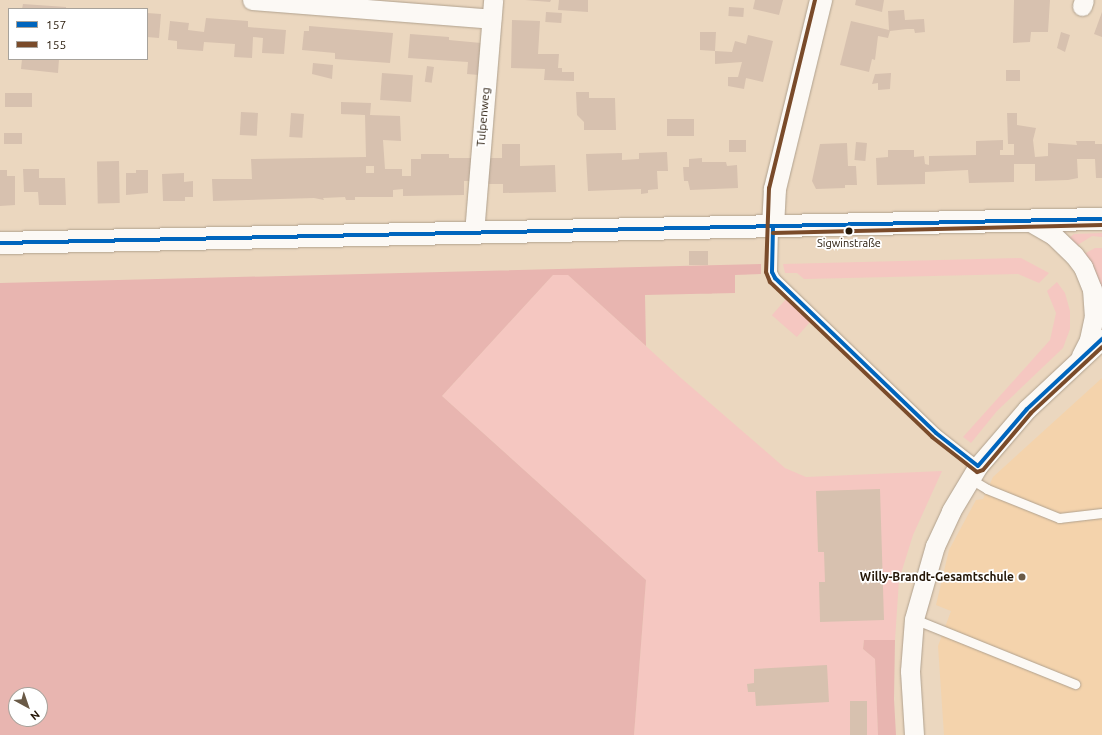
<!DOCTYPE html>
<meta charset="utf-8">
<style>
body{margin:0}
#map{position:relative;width:1102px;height:735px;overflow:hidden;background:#ebd7bf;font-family:Ubuntu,sans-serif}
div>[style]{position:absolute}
.built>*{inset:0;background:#f4d3ac}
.green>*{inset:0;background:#f5c7c1;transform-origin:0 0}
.forest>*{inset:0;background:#e8b5b0}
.building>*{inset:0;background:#d7c1af;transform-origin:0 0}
.roads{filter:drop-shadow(0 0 1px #b0a18e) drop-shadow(0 0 1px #b0a18e)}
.service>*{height:9px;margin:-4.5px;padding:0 4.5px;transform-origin:4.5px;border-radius:4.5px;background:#fcf9f5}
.minor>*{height:19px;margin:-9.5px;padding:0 9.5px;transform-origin:9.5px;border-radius:9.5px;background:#fcf9f5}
.tertiary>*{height:22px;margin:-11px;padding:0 11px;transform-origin:11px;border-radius:11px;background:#fcf9f5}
.bus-1>*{height:4px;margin:-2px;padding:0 2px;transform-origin:2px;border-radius:2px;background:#0065bd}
.bus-2>*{height:4px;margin:-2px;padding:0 2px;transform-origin:2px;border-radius:2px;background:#7a4b2a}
.dots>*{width:11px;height:11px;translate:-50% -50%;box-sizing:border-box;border:2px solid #fff;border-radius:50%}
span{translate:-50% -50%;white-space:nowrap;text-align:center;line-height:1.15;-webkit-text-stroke:3.5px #fff;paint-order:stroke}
.bus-label{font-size:11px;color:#241606}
.street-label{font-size:12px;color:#241606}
.poi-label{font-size:12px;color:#241606;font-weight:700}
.right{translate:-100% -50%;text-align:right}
.legend{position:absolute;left:8px;top:8px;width:140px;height:52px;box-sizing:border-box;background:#fff;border:1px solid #a7a29b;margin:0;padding:5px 7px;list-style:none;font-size:12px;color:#241606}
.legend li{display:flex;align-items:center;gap:8px;height:20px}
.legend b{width:20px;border:1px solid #a7a29b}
.north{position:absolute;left:8px;top:687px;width:40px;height:40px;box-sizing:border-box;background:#fff;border:1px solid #a7a29b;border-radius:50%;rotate:140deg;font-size:11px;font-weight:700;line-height:16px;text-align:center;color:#241606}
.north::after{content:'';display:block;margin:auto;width:14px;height:18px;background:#6a5a47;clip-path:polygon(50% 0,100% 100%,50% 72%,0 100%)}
</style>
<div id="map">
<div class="built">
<i style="clip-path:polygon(1102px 378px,1102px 735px,944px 735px,938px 646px,951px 611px,936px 605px,949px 550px,976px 500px,983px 499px,993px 477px)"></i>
</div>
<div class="green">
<i style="clip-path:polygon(1102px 233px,1102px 237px,1092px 236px,1076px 246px,1069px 238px,1074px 234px)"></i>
<i style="clip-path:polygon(1095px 248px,1102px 248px,1102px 298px,1084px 254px)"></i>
<i style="clip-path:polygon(1021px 258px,1049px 273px,1039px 283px,1018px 274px,804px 279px,797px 273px,785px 273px,783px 264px)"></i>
<i style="clip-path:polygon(553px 275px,568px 275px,681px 378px,785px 468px,806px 477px,942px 471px,913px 535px,899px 580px,895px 640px,864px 640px,863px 649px,875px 659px,878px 735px,634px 735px,646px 580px,442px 396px)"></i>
<i style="clip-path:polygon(1057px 282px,1065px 293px,1070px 311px,1070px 329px,1063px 348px,997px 411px,971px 443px,963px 437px,1050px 340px,1056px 313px,1047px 291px)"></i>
<i style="left:787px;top:298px;width:33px;height:23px;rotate:41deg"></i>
</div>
<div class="forest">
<i style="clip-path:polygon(evenodd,761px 264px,761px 274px,735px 275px,735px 293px,645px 295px,646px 346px,568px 275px,553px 275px,442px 396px,646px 580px,634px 735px,0 735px,0 283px,761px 264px,16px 695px,40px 695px,40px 719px,16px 719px,16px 695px)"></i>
<i style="clip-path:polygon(864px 640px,895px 640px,894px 699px,896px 735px,878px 735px,875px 659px,863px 649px)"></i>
</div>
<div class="building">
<i style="clip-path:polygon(525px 0,551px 0,550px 2px)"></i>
<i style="clip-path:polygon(559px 0,588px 0,588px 12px,558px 10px)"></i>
<i style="clip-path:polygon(755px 0,783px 0,779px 15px,753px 9px)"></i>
<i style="clip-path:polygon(856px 0,884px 0,882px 12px,855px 5px)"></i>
<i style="clip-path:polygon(1014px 0,1050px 0,1048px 32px,1031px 32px,1030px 42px,1013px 43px)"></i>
<i style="clip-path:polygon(23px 4px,66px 7px,66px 9px,22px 9px)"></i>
<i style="left:729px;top:7px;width:15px;height:9px;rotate:4deg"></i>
<i style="clip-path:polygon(904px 10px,905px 20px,924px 19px,925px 32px,915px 33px,914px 29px,907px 29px,890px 31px,888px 38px,878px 36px,875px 60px,872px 59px,869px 72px,840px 65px,851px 21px,889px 30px,888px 11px)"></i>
<i style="left:546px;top:12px;width:16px;height:10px;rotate:4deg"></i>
<i style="clip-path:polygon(1102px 12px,1102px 37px,1094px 34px)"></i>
<i style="clip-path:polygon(147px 13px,161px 14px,159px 38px,147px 37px)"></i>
<i style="clip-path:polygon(206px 18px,248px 21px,248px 27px,286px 30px,284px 54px,262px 53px,263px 38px,253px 37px,252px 58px,234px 57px,235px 44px,204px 42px,203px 51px,177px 49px,177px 41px,168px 40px,170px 21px,189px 23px,188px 30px,204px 32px)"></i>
<i style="clip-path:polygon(512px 20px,540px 21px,538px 54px,559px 54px,558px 68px,562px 68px,562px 72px,574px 72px,574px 81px,544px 80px,545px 69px,511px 68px)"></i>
<i style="clip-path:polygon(309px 26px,393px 33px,390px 63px,335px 59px,335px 53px,302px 50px,304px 31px,309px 31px)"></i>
<i style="clip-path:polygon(700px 32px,716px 32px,715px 51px,732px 52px,735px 41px,746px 44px,748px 35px,773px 41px,763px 82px,746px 78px,744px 89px,728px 86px,728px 77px,738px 77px,742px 62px,715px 64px,715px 51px,700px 50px)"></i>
<i style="clip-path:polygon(1061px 32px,1070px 35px,1065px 52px,1057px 48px)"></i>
<i style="clip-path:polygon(410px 34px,449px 37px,449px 40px,481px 43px,479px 75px,467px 74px,468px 62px,408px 58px)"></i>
<i style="clip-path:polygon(22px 59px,59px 59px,58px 73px,21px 69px)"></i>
<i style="clip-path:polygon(313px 63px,333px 65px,332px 79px,312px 74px)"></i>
<i style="left:427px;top:66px;width:7px;height:16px;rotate:8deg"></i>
<i style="left:1006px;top:70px;width:14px;height:11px"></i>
<i style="left:382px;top:73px;width:31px;height:27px;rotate:4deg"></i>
<i style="clip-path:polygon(891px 73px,890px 89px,878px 90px,878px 83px,872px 84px,875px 74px)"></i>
<i style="clip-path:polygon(576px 92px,589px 92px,589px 98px,615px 98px,616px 130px,584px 130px,584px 122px,577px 115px)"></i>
<i style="left:5px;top:93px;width:27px;height:14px"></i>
<i style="clip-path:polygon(evenodd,341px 102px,371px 103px,370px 115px,400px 116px,401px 141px,383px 140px,385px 169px,402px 169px,402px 181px,402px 176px,411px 176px,411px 159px,421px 159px,421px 154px,449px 154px,449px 158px,476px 158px,474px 181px,464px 181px,464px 195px,403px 196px,403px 189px,393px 190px,393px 197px,355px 197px,355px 200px,346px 200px,345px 197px,323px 198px,324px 200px,314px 198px,213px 201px,212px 179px,252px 179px,251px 159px,366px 157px,365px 115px,341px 114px,341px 102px,366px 166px,374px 166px,374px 173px,366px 173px,366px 166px)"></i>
<i style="left:241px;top:112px;width:17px;height:23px;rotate:3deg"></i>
<i style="left:291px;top:113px;width:13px;height:24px;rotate:4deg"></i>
<i style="clip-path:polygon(1007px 113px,1017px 113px,1017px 125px,1036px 128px,1033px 140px,1035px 157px,1048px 156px,1048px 143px,1077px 145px,1076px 141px,1095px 141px,1095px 144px,1102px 144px,1102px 178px,1096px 178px,1095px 159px,1077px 159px,1078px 178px,1068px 180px,1035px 181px,1035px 164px,1014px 164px,1014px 182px,969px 183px,968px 170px,925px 172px,925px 184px,877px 185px,876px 158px,888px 157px,888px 150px,914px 150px,914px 157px,924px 156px,925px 164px,929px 165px,929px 156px,976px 155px,976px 141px,1003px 140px,1003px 150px,1000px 150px,1000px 155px,1014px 155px,1014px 144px,1008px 144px)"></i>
<i style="left:694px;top:119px;width:17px;height:27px;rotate:90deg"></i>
<i style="left:4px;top:133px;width:18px;height:11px"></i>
<i style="left:729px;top:140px;width:17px;height:12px"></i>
<i style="left:856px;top:142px;width:11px;height:18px;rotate:5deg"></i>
<i style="clip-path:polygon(847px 143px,848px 166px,856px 166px,857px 185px,845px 185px,845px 188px,816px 189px,812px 181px,820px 144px)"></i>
<i style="clip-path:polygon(502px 144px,520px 144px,520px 166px,555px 165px,556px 192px,503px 193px,503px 184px,485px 184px,485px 158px,502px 158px)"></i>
<i style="clip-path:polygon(667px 152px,668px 171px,657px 171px,658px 189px,648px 190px,648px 193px,641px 194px,641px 189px,588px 191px,586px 154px,622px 153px,622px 160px,639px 159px,639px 153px)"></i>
<i style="clip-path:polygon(702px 158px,702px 162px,726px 162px,727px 166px,737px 165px,738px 188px,690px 190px,688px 181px,684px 181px,683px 167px,689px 167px,689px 159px)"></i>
<i style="left:119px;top:161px;width:42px;height:22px;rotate:89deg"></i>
<i style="clip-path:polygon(23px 169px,39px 169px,39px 178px,65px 178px,66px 205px,39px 205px,38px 192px,24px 192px)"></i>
<i style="clip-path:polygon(0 170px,7px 170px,7px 176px,15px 176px,15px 205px,0 206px)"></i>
<i style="clip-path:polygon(136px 170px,148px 170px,148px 193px,126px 195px,126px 173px,136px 173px)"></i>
<i style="clip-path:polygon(184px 173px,184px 182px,193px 181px,193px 197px,185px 197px,185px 201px,163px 201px,162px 174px)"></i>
<i style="left:689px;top:251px;width:19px;height:14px"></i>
<i style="clip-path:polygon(880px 489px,884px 620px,820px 622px,819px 582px,825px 582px,824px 552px,818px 552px,816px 491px)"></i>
<i style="clip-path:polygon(827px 665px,829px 702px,756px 706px,755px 692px,748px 692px,747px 684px,754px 683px,754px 669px)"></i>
<i style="left:850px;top:701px;width:17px;height:34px"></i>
</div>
<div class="roads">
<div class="service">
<i style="left:773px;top:227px;width:45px;rotate:91.3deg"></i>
<i style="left:772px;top:272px;width:7px;rotate:63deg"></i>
<i style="left:775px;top:278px;width:223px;rotate:43.9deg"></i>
<i style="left:936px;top:433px;width:53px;rotate:38.2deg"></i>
<i style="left:969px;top:478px;width:21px;rotate:31deg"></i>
<i style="left:987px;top:489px;width:78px;rotate:21.9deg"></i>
<i style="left:1059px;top:518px;width:43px;rotate:-6.6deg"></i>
<i style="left:914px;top:619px;width:174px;rotate:22deg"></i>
</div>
<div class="minor">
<i style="left:252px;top:0;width:240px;rotate:4.5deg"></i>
<i style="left:1082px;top:6px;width:6px;rotate:-72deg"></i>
<i style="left:1027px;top:220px;width:30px;rotate:30deg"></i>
<i style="left:1053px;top:235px;width:29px;rotate:44deg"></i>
<i style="left:1074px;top:255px;width:15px;rotate:53deg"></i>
<i style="left:1083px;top:267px;width:24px;rotate:68deg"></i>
<i style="left:1092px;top:289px;width:27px;rotate:86deg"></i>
<i style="left:1094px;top:316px;width:25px;rotate:102deg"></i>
<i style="left:1089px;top:340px;width:18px;rotate:117deg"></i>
<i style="left:474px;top:233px;width:234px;rotate:-85.3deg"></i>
<i style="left:914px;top:735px;width:64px;rotate:-93.6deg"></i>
<i style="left:910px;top:671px;width:52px;rotate:-85.6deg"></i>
<i style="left:914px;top:619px;width:76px;rotate:-74deg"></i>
<i style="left:935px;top:546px;width:38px;rotate:-65deg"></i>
<i style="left:951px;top:511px;width:52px;rotate:-59deg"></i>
<i style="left:978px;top:466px;width:75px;rotate:-49.3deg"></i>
<i style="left:1027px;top:409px;width:103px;rotate:-43deg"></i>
</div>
<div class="tertiary">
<i style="left:773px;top:227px;width:38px;rotate:-87deg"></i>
<i style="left:775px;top:189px;width:195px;rotate:-76.3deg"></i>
<i style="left:0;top:243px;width:1102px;rotate:-1.25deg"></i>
</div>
</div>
<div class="bus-1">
<i style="left:773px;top:227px;width:45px;rotate:91.3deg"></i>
<i style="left:772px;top:272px;width:7px;rotate:63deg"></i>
<i style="left:775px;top:278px;width:223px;rotate:43.9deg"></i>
<i style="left:936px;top:433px;width:53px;rotate:38.2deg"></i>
<i style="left:978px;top:466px;width:75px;rotate:-49.3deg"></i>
<i style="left:1027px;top:409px;width:103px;rotate:-43deg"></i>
<i style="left:0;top:243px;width:1102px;rotate:-1.25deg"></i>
</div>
<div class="bus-2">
<i style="left:815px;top:0;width:194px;rotate:103.7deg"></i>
<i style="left:769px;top:188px;width:84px;rotate:92deg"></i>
<i style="left:766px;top:272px;width:11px;rotate:68deg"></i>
<i style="left:770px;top:282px;width:224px;rotate:43.7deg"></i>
<i style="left:932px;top:437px;width:57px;rotate:37.9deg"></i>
<i style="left:977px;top:472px;width:6px;rotate:-18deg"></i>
<i style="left:983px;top:470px;width:75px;rotate:-49.9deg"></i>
<i style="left:1031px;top:413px;width:97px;rotate:-42.9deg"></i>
<i style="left:773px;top:233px;width:329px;rotate:-1.4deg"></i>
</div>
<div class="dots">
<i style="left:849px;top:231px;background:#241606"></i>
<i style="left:1022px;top:577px;background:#6a5a47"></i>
</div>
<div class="bus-label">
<span style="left:849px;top:243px">Sigwinstraße</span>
</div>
<div class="street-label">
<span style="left:483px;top:117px;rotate:-85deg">Tulpenweg</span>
</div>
<div class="poi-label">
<span class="right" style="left:1014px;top:577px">Willy-Brandt-Gesamtschule</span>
</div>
<ul class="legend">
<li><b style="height:5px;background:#0065bd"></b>157</li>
<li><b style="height:5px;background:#7a4b2a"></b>155</li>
</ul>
<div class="north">N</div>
</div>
